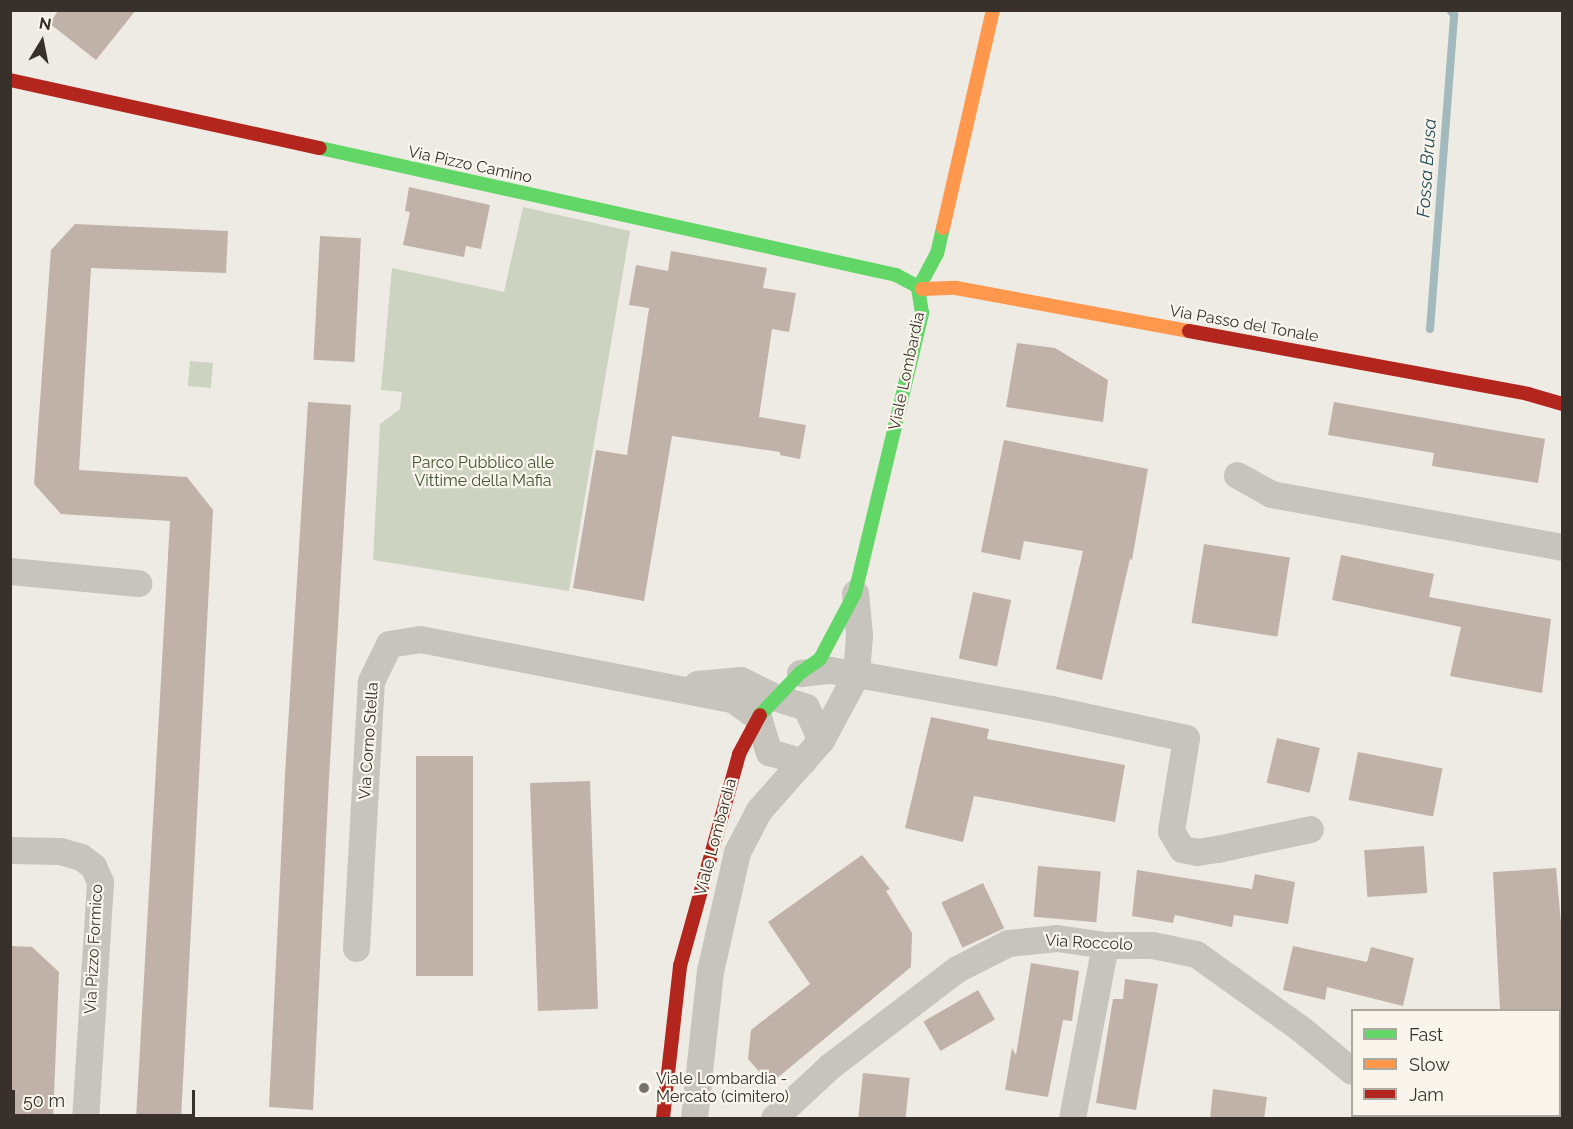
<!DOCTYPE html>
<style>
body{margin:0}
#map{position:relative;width:1573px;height:1129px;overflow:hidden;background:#eeebe4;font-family:Raleway,sans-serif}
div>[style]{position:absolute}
.green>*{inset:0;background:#ccd3c0;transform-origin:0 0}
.stream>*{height:8px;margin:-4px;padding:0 4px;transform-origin:4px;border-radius:4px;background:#a2b9bd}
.building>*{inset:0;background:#c0b2a8;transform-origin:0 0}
.street>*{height:27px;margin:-13.5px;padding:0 13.5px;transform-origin:13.5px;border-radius:13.5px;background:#c7c3bd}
.fast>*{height:14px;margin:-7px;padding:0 7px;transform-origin:7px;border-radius:7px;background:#63d668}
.slow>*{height:14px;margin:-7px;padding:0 7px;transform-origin:7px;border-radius:7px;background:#ff974d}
.jam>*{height:14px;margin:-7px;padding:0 7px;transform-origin:7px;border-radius:7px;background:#b3261e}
.dots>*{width:16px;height:16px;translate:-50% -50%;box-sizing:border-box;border:3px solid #f9f5ed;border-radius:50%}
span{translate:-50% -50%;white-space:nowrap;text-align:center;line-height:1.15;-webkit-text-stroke:4.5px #f9f5ed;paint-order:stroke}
.street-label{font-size:16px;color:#38312b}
.park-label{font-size:16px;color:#425431}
.poi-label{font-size:16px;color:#38312b}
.left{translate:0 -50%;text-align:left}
.water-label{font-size:18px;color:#244c57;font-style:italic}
.frame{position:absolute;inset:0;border:12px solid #38312b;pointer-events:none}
.legend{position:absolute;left:1351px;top:1009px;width:210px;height:108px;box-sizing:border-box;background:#f9f5ed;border:2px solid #aca79f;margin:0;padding:8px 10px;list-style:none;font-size:18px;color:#38312b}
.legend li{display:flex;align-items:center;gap:12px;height:30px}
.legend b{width:30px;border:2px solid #aca79f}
.north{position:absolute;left:12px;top:12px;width:60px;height:60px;-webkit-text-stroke:4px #f9f5ed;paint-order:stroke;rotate:10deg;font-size:16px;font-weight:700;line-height:24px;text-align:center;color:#38312b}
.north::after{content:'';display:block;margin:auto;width:21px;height:27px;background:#38312b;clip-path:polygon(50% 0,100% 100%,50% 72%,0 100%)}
.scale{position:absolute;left:12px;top:1090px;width:183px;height:27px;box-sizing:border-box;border:3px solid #38312b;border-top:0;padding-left:8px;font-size:18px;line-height:21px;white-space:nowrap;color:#38312b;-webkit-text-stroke:4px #f9f5ed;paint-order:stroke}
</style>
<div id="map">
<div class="green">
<i style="clip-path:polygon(523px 207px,630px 231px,569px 591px,373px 560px,380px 424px,400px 409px,402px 392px,381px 390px,392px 268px,504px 292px)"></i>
<i style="left:190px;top:361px;width:23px;height:25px;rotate:5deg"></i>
</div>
<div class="stream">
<i style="left:1430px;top:329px;width:315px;rotate:-85.6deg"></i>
<i style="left:1454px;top:15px;width:6px;rotate:-129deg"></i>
</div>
<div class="building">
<i style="clip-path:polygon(59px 10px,136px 10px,96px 60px,49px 23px)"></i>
<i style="clip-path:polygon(409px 187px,490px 205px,481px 249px,466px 246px,464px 257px,403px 245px,410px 212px,405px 211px)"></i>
<i style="clip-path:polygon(75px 224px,228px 231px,226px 273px,91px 268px,79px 470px,187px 477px,213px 510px,181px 1119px,136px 1119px,170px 521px,61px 514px,34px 484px,51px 250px)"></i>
<i style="left:320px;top:236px;width:41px;height:124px;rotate:3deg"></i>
<i style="clip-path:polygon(671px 251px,767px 268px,763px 288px,796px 293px,789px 332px,772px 329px,759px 417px,806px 425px,800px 459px,780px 455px,780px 452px,672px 436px,644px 601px,573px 588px,596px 450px,627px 455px,649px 308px,629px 305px,636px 265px,668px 271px)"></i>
<i style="clip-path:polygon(1017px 343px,1055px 348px,1108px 380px,1103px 422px,1006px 407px)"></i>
<i style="clip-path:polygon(308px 402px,351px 405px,329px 778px,313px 1110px,269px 1107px,285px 775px)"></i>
<i style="clip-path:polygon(1334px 402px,1545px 439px,1538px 483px,1432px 466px,1434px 453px,1328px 435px)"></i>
<i style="clip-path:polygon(1004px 440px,1148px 469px,1132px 560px,1130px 559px,1102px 680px,1056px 669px,1083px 551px,1024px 541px,1020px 560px,981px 552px)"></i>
<i style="left:1204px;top:544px;width:87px;height:80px;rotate:9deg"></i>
<i style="clip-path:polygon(1341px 555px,1434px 574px,1429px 597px,1551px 619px,1542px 693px,1450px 676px,1461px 627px,1332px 600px)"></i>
<i style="left:973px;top:592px;width:39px;height:68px;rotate:12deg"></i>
<i style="clip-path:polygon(931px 717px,989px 729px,987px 739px,1125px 765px,1115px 822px,974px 796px,963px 842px,905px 828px)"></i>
<i style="left:1277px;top:738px;width:44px;height:46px;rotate:13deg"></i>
<i style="left:1358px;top:752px;width:86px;height:49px;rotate:11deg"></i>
<i style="left:416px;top:756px;width:57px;height:220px"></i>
<i style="left:590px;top:781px;width:228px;height:60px;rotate:88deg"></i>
<i style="left:1424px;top:846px;width:47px;height:60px;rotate:86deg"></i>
<i style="clip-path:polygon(862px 855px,890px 889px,886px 891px,912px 933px,911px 967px,770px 1084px,748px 1059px,751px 1030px,810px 984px,768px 922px)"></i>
<i style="left:1038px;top:866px;width:63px;height:51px;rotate:5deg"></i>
<i style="clip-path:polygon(1556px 868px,1563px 945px,1563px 1011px,1500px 1011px,1493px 872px)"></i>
<i style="clip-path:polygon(1137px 870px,1252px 889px,1255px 874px,1295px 882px,1288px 924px,1234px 915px,1232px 927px,1175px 915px,1173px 923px,1132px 916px)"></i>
<i style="left:983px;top:883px;width:50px;height:46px;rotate:65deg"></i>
<i style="clip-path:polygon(10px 946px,32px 947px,59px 972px,53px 1119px,10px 1119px)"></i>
<i style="clip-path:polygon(1293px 946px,1367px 962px,1371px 947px,1414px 958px,1403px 1006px,1327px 987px,1325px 1000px,1283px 990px)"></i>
<i style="clip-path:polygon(1031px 963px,1079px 971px,1072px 1021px,1063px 1020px,1048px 1097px,1005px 1090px,1012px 1048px,1016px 1055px)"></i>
<i style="clip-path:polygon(1125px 979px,1158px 984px,1136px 1110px,1096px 1103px,1113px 999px,1123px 999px)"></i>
<i style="left:978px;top:990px;width:34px;height:63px;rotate:60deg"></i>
<i style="left:863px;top:1073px;width:47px;height:46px;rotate:6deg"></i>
<i style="clip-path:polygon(1213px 1089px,1267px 1097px,1264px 1119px,1210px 1119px)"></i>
</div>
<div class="street">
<i style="left:1237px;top:475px;width:39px;rotate:29deg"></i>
<i style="left:1271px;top:494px;width:296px;rotate:10.3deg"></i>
<i style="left:10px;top:571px;width:129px;rotate:5.4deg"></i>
<i style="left:800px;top:673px;width:30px;rotate:-6deg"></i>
<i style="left:830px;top:670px;width:38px;rotate:9deg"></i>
<i style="left:868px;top:676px;width:186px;rotate:10.2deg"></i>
<i style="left:1051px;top:709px;width:138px;rotate:12.1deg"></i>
<i style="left:1186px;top:738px;width:94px;rotate:99.2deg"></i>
<i style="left:1171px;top:831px;width:21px;rotate:59deg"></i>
<i style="left:1182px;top:849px;width:15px;rotate:11deg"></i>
<i style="left:1197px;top:852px;width:20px;rotate:-9deg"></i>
<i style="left:1217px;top:849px;width:95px;rotate:-12.1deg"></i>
<i style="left:697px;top:684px;width:44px;rotate:-5.2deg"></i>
<i style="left:741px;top:680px;width:40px;rotate:26.6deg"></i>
<i style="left:777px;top:698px;width:30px;rotate:17deg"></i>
<i style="left:806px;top:707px;width:36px;rotate:66deg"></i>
<i style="left:10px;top:850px;width:50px;rotate:1.1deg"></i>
<i style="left:60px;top:851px;width:22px;rotate:16deg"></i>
<i style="left:81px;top:857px;width:15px;rotate:37deg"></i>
<i style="left:93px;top:866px;width:17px;rotate:66deg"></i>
<i style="left:100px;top:882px;width:236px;rotate:93.6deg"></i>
<i style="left:356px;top:948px;width:267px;rotate:-86.8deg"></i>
<i style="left:371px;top:681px;width:41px;rotate:-64.1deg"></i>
<i style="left:389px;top:644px;width:31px;rotate:-9deg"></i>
<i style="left:420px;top:639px;width:318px;rotate:10.9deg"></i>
<i style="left:732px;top:699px;width:32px;rotate:35deg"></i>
<i style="left:758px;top:717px;width:37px;rotate:73deg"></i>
<i style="left:769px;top:752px;width:35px;rotate:16deg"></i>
<i style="left:694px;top:1118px;width:148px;rotate:-83.8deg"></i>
<i style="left:710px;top:971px;width:122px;rotate:-77.2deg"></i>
<i style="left:737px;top:852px;width:47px;rotate:-62.4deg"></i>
<i style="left:759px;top:810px;width:94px;rotate:-48.5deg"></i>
<i style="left:821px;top:740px;width:74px;rotate:-61.7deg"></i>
<i style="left:856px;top:675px;width:41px;rotate:-85.8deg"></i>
<i style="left:859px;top:634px;width:41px;rotate:-95.6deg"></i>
<i style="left:774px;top:1118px;width:76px;rotate:-42.9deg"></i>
<i style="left:830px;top:1066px;width:160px;rotate:-37.4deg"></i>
<i style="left:957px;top:969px;width:57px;rotate:-27deg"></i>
<i style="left:1008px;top:943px;width:49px;rotate:-5.8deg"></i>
<i style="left:1057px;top:938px;width:49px;rotate:8.3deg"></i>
<i style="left:1105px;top:945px;width:47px"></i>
<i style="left:1152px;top:945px;width:45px;rotate:11.6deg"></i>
<i style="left:1196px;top:954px;width:129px;rotate:35.5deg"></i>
<i style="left:1301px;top:1029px;width:66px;rotate:39.5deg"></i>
<i style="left:1072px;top:1118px;width:176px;rotate:-79.2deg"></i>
</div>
<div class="fast">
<i style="left:320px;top:148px;width:590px;rotate:12.43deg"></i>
<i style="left:896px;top:275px;width:30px;rotate:28deg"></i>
<i style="left:760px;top:715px;width:58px;rotate:-46.4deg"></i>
<i style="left:800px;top:673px;width:24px;rotate:-35deg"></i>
<i style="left:820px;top:659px;width:75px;rotate:-62.1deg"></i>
<i style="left:855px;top:593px;width:288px;rotate:-76.5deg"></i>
<i style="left:922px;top:313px;width:24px;rotate:-99deg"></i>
<i style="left:918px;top:289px;width:40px;rotate:-62deg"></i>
<i style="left:937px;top:254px;width:27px;rotate:-77deg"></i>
</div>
<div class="slow">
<i style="left:943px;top:228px;width:224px;rotate:-77.1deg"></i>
<i style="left:922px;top:289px;width:34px;rotate:-2deg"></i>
<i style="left:956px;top:288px;width:237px;rotate:10.5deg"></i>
</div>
<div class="jam">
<i style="left:10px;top:80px;width:317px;rotate:12.4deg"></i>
<i style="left:1189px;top:331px;width:345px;rotate:10.5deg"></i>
<i style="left:1528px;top:394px;width:35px;rotate:16deg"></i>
<i style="left:663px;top:1118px;width:153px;rotate:-83.6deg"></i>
<i style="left:680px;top:966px;width:220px;rotate:-74.4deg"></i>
<i style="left:739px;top:754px;width:44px;rotate:-61.7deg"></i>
</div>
<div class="dots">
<i style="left:644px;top:1088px;background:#78726c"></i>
</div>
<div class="street-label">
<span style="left:470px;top:165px;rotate:12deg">Via Pizzo Camino</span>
<span style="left:1244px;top:324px;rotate:10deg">Via Passo del Tonale</span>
<span style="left:907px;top:371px;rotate:-78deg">Viale Lombardia</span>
<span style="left:369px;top:741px;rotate:-86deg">Via Corno Stella</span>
<span style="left:716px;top:837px;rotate:-75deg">Viale Lombardia</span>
<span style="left:1089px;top:943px;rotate:3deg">Via Roccolo</span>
<span style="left:94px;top:949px;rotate:-87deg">Via Pizzo Formico</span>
</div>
<div class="park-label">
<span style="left:483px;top:472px">Parco Pubblico alle<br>Vittime della Mafia</span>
</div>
<div class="poi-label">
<span class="left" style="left:656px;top:1088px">Viale Lombardia -<br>Mercato (cimitero)</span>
</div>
<div class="water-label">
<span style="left:1427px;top:168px;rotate:-86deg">Fossa Brusa</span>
</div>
<div class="frame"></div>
<ul class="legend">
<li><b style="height:8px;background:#63d668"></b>Fast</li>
<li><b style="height:8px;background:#ff974d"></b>Slow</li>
<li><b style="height:8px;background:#b3261e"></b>Jam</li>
</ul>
<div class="north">N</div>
<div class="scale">50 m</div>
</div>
